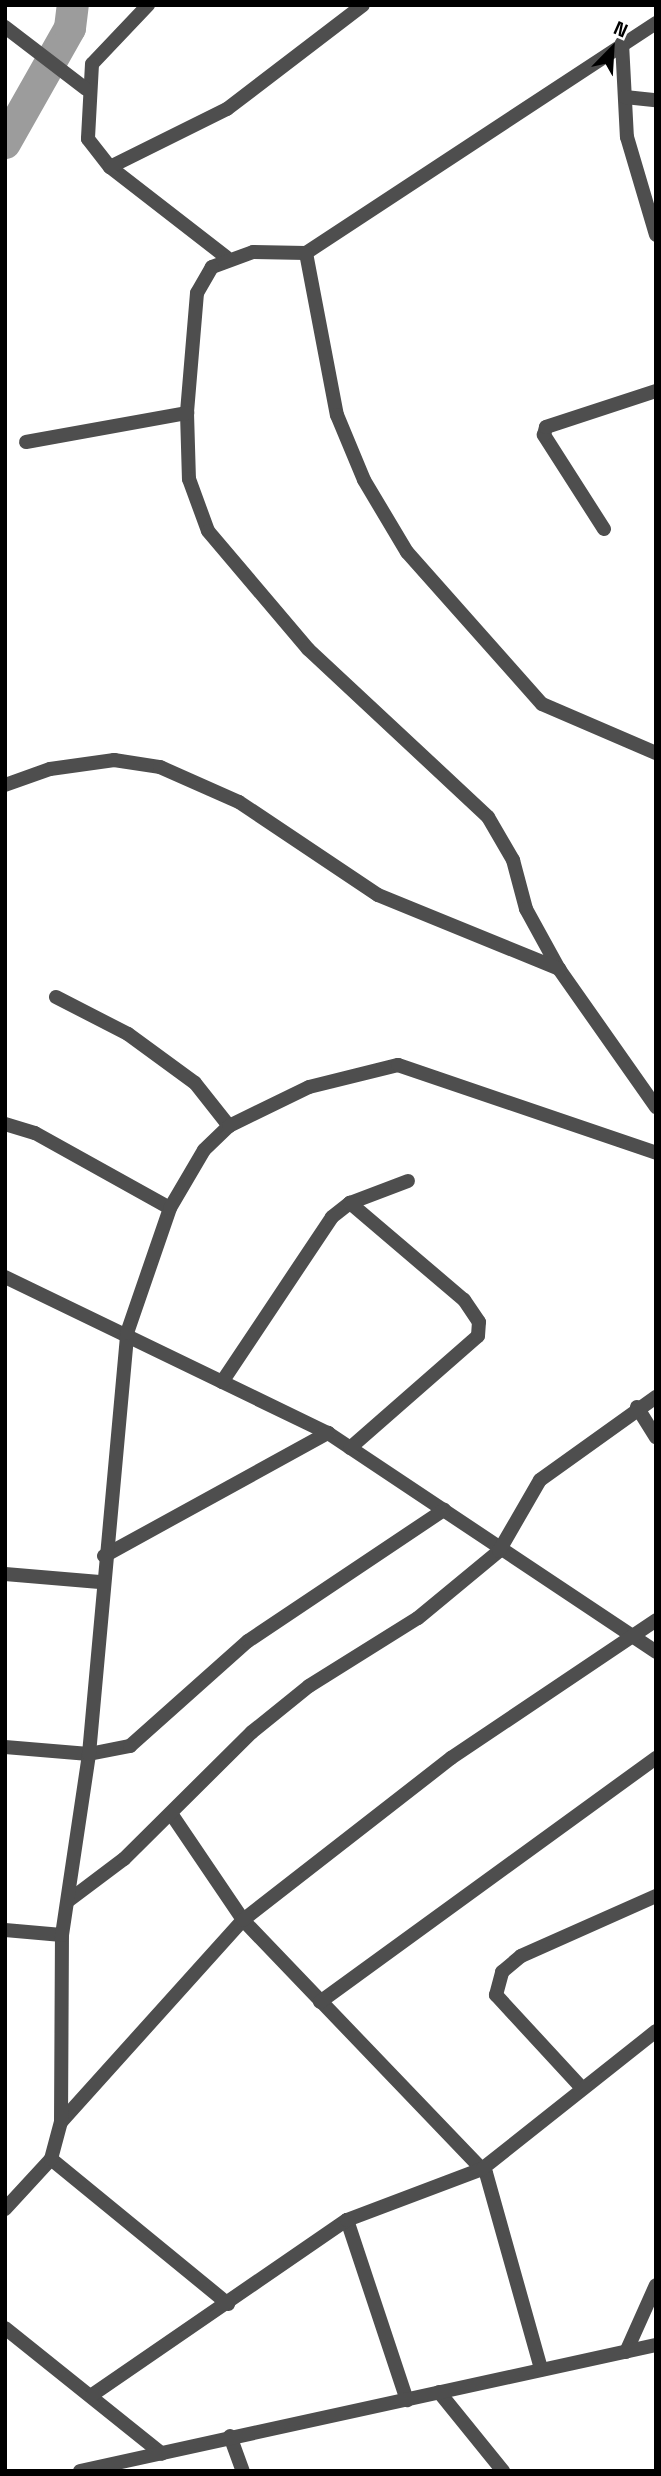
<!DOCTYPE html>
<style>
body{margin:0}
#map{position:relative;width:661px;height:2476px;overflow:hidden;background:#fff;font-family:"Space Grotesk",sans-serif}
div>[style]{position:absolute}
.river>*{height:32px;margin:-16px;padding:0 16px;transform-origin:16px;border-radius:16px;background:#9c9c9c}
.minor>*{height:14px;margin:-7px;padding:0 7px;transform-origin:7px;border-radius:7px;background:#4e4e4e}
.tertiary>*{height:14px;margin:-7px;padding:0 7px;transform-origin:7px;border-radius:7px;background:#4e4e4e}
span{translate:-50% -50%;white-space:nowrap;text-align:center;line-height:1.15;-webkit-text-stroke:6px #fff;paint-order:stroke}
.frame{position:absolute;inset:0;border:7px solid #000;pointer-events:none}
.north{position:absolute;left:577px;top:14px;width:70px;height:70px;-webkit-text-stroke:5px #fff;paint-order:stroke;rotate:24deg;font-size:19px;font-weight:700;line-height:28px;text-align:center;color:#000}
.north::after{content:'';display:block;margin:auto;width:24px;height:32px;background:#000;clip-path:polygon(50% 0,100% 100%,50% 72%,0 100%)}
</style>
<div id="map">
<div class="river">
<i style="left:5px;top:143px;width:132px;rotate:-60.5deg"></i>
<i style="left:70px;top:28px;width:23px;rotate:-83deg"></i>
</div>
<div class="minor">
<i style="left:148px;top:5px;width:81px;rotate:133.5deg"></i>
<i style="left:92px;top:64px;width:75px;rotate:93.1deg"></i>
<i style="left:88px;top:139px;width:36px;rotate:52deg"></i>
<i style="left:110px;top:167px;width:147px;rotate:37.8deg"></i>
<i style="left:656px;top:23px;width:419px;rotate:146.7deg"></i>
<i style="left:306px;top:253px;width:53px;rotate:-178.9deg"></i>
<i style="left:253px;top:252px;width:44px;rotate:159.9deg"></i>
<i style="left:212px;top:267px;width:30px;rotate:120deg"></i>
<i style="left:197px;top:293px;width:120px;rotate:94.8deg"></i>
<i style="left:187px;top:413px;width:66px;rotate:88.3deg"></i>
<i style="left:189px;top:479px;width:55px;rotate:69.9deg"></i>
<i style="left:208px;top:531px;width:155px;rotate:49.7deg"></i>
<i style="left:308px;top:649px;width:246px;rotate:43deg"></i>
<i style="left:488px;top:817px;width:50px;rotate:59.8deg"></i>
<i style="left:513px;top:860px;width:51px;rotate:75.1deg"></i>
<i style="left:526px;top:909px;width:68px;rotate:61.2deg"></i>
<i style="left:559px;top:969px;width:169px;rotate:54.9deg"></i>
<i style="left:5px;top:27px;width:102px;rotate:37.4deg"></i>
<i style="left:622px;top:43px;width:94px;rotate:87deg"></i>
<i style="left:627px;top:137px;width:102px;rotate:73.5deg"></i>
<i style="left:625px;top:97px;width:31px;rotate:6deg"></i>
<i style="left:110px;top:167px;width:131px;rotate:-26.4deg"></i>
<i style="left:227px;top:109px;width:171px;rotate:-37.4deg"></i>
<i style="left:306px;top:253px;width:165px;rotate:79.2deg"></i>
<i style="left:337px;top:415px;width:70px;rotate:67.4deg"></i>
<i style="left:364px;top:480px;width:84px;rotate:59.2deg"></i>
<i style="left:407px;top:552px;width:203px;rotate:48.4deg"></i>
<i style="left:542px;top:704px;width:124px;rotate:23.3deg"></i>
<i style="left:26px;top:442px;width:164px;rotate:-10.2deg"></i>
<i style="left:604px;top:529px;width:112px;rotate:-122.6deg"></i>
<i style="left:544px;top:435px;width:8px;rotate:-76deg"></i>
<i style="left:546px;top:427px;width:116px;rotate:-18.1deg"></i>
<i style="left:5px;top:785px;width:48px;rotate:-19.6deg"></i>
<i style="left:50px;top:769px;width:65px;rotate:-8deg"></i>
<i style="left:114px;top:760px;width:47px;rotate:8.7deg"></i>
<i style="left:160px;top:767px;width:86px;rotate:23.9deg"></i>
<i style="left:239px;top:802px;width:167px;rotate:33.8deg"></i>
<i style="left:378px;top:895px;width:196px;rotate:22.2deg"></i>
<i style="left:56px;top:997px;width:81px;rotate:27.2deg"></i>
<i style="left:128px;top:1034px;width:83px;rotate:36.2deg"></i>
<i style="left:195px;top:1083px;width:55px;rotate:51.7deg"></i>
<i style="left:5px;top:1124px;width:31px;rotate:17deg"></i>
<i style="left:35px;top:1133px;width:154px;rotate:29.1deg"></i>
<i style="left:5px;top:1277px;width:359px;rotate:25.8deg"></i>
<i style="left:328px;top:1433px;width:394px;rotate:33.7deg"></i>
<i style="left:222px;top:1382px;width:198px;rotate:-56.3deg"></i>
<i style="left:332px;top:1217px;width:23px;rotate:-38deg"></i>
<i style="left:350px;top:1203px;width:62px;rotate:-20.8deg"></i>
<i style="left:637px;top:1407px;width:36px;rotate:58deg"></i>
<i style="left:350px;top:1448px;width:170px;rotate:-41.2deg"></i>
<i style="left:478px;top:1336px;width:14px;rotate:-86deg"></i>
<i style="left:479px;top:1322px;width:27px;rotate:-124deg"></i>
<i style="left:464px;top:1300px;width:150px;rotate:-139.6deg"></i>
<i style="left:104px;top:1556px;width:256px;rotate:-28.8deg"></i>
<i style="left:5px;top:1574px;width:95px;rotate:4.8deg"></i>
<i style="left:5px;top:1747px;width:84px;rotate:4.8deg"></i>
<i style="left:89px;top:1754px;width:42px;rotate:-11deg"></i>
<i style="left:130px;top:1746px;width:158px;rotate:-41.7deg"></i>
<i style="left:248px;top:1641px;width:236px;rotate:-33.8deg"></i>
<i style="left:172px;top:1815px;width:127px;rotate:55.9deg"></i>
<i style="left:243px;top:1920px;width:351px;rotate:46.2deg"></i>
<i style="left:486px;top:2173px;width:204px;rotate:74.3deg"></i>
<i style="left:68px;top:1901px;width:70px;rotate:-36.9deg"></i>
<i style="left:124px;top:1859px;width:180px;rotate:-44.8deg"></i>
<i style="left:252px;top:1732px;width:73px;rotate:-38.9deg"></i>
<i style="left:309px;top:1686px;width:128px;rotate:-32deg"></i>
<i style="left:418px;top:1618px;width:105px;rotate:-39.6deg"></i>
<i style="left:499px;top:1551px;width:82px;rotate:-60deg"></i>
<i style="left:540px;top:1480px;width:143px;rotate:-35.6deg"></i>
<i style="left:5px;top:1930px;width:57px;rotate:5deg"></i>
<i style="left:320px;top:2002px;width:415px;rotate:-36deg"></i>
<i style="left:580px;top:2086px;width:124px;rotate:-132.7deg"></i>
<i style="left:496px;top:1995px;width:24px;rotate:-75deg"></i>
<i style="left:502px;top:1972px;width:25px;rotate:-40deg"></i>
<i style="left:521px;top:1956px;width:148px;rotate:-24deg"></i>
<i style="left:61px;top:2122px;width:272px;rotate:-48deg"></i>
<i style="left:243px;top:1920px;width:264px;rotate:-37.9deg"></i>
<i style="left:451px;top:1758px;width:247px;rotate:-33.9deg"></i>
<i style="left:51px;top:2159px;width:229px;rotate:39.3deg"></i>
<i style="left:5px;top:2209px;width:68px;rotate:-47.4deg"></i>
<i style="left:51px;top:2159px;width:38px;rotate:-75deg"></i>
<i style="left:61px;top:2122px;width:187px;rotate:-89.7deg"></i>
<i style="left:62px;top:1935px;width:183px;rotate:-81.5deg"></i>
<i style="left:89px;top:1754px;width:423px;rotate:-84.8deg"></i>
<i style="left:127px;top:1333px;width:132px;rotate:-71deg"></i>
<i style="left:170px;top:1208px;width:67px;rotate:-59.6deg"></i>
<i style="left:204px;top:1150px;width:35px;rotate:-44deg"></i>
<i style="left:229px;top:1126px;width:89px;rotate:-26deg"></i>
<i style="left:309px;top:1087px;width:92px;rotate:-13.9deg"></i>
<i style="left:398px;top:1065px;width:273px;rotate:18.8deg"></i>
<i style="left:347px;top:2220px;width:190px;rotate:71.6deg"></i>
<i style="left:5px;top:2328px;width:201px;rotate:38.7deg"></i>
<i style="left:626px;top:2352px;width:73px;rotate:-65.9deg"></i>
<i style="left:439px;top:2392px;width:102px;rotate:51deg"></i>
<i style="left:92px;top:2395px;width:309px;rotate:-34.5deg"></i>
<i style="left:347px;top:2220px;width:144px;rotate:-20.7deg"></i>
<i style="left:482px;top:2169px;width:222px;rotate:-38.4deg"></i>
<i style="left:230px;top:2436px;width:37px;rotate:70deg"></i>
</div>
<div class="tertiary">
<i style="left:80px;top:2471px;width:590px;rotate:-12.34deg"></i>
</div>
<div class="frame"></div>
<div class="north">N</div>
</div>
